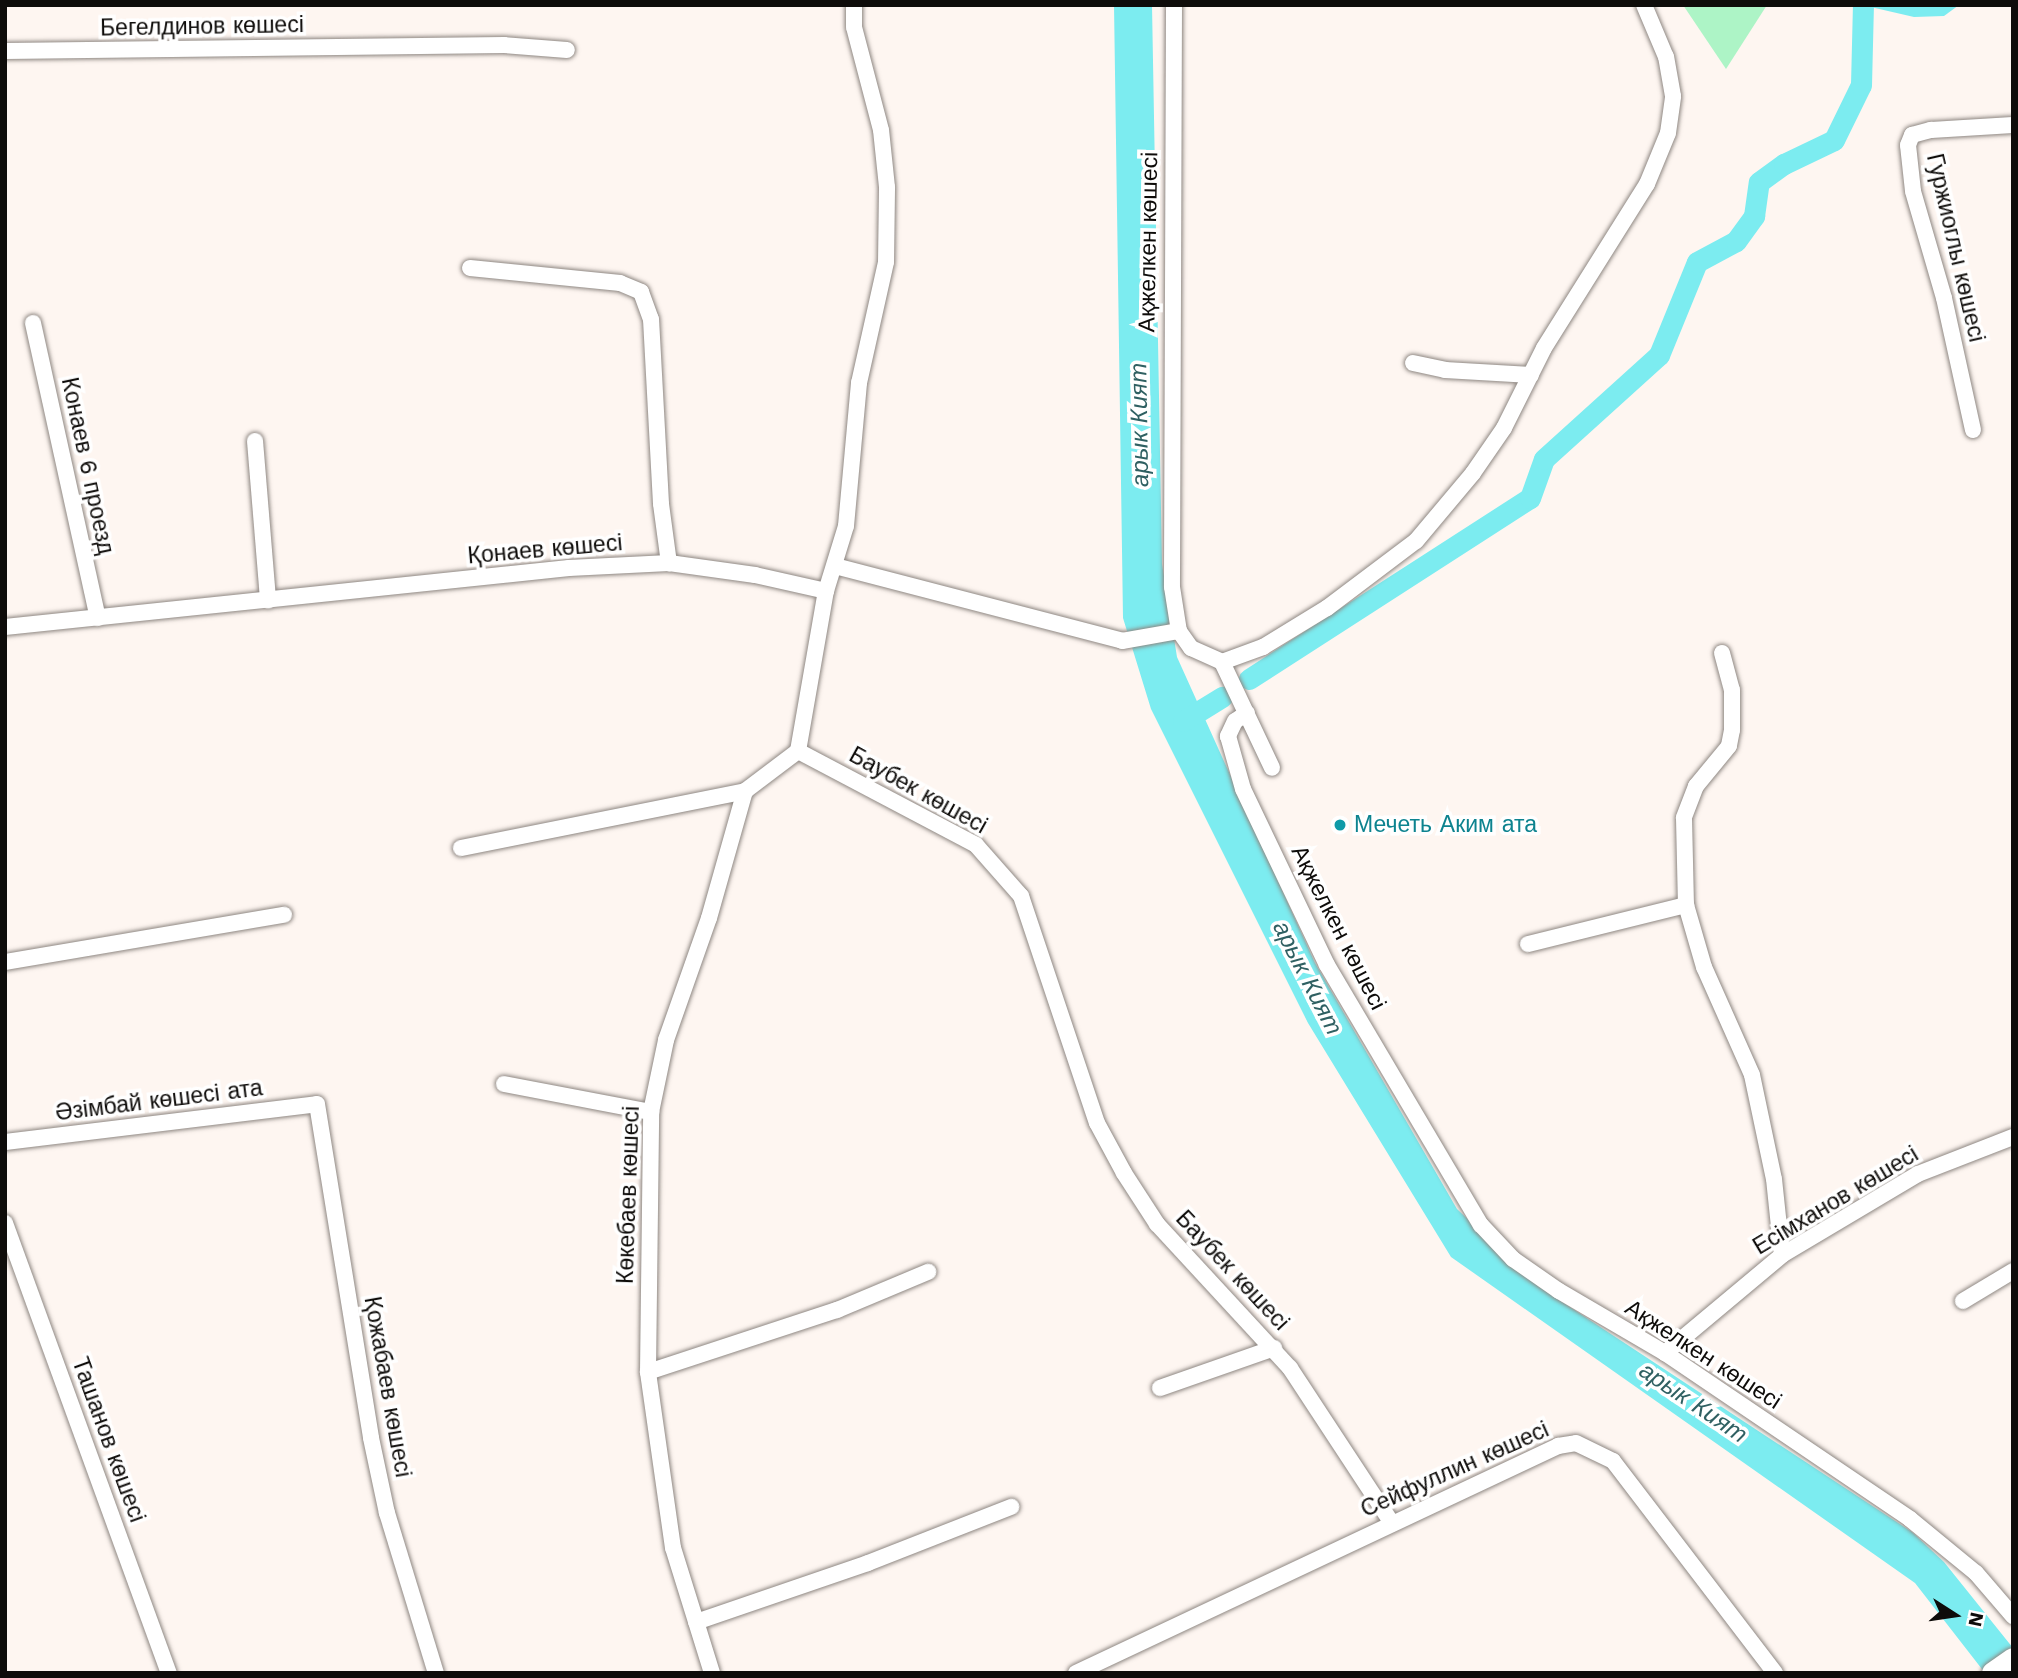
<!DOCTYPE html>
<meta charset="utf-8">
<style>
body{margin:0}
#map{position:relative;width:2018px;height:1678px;overflow:hidden;background:#fef6f1;font-family:"Work Sans",sans-serif}
div>[style]{position:absolute}
.green>*{inset:0;background:#adf4c6}
.water>*{inset:0;background:#7cecf0}
.canal>*{height:21px;margin:-10.5px;padding:0 10.5px;transform-origin:10.5px;border-radius:10.5px;background:#7cecf0}
.roads{filter:drop-shadow(0 0 2px #8e8782) drop-shadow(0 0 2px #8e8782)}
.street>*{height:16px;margin:-8px;padding:0 8px;transform-origin:8px;border-radius:8px;background:#fff}
.secondary>*{height:23px;margin:-11.5px;padding:0 11.5px;transform-origin:11.5px;border-radius:11.5px;background:#fff}
.dots>*{width:19px;height:19px;translate:-50% -50%;box-sizing:border-box;border:4px solid #fff;border-radius:50%}
span{translate:-50% -50%;white-space:nowrap;text-align:center;line-height:1.15;-webkit-text-stroke:7px #fff;paint-order:stroke}
.street-label{font-size:23px;color:#0e0c0a}
.culture-label{font-size:23px;color:#0d838f}
.left{translate:0 -50%;text-align:left}
.water-label{font-size:24px;color:#2f6062;font-style:italic}
.frame{position:absolute;inset:0;border:7px solid #0e0c0a;pointer-events:none}
.north{position:absolute;left:1920px;top:1580px;width:70px;height:70px;-webkit-text-stroke:5px #fff;paint-order:stroke;rotate:102deg;font-size:19px;font-weight:700;line-height:28px;text-align:center;color:#0e0c0a}
.north::after{content:'';display:block;margin:auto;width:24px;height:32px;background:#0e0c0a;clip-path:polygon(50% 0,100% 100%,50% 72%,0 100%)}
</style>
<div id="map">
<div class="green">
<i style="clip-path:polygon(1683px 5px,1767px 5px,1726px 69px)"></i>
</div>
<div class="water">
<i style="clip-path:polygon(1114px 5px,1152px 5px,1162px 564px,1177px 657px,1315px 963px,1457px 1209px,1538px 1286px,1912px 1532px,1944px 1562px,2013px 1648px,1985px 1673px,1915px 1583px,1451px 1257px,1308px 1023px,1151px 709px,1123px 618px)"></i>
<i style="clip-path:polygon(1862px 5px,1959px 5px,1944px 16px,1914px 17px)"></i>
</div>
<div class="canal">
<i style="left:1249px;top:679px;width:334px;rotate:-32.8deg"></i>
<i style="left:1530px;top:498px;width:41px;rotate:-70.3deg"></i>
<i style="left:1544px;top:459px;width:155px;rotate:-42.1deg"></i>
<i style="left:1659px;top:355px;width:100px;rotate:-67.8deg"></i>
<i style="left:1697px;top:262px;width:44px;rotate:-28.3deg"></i>
<i style="left:1736px;top:241px;width:31px;rotate:-54deg"></i>
<i style="left:1754px;top:216px;width:34px;rotate:-82deg"></i>
<i style="left:1759px;top:182px;width:31px;rotate:-36deg"></i>
<i style="left:1784px;top:164px;width:55px;rotate:-25.6deg"></i>
<i style="left:1834px;top:140px;width:61px;rotate:-63.9deg"></i>
<i style="left:1861px;top:85px;width:80px;rotate:-88.6deg"></i>
<i style="left:1183px;top:721px;width:46px;rotate:-31.6deg"></i>
</div>
<div class="roads">
<div class="street">
<i style="left:1174px;top:5px;width:582px;rotate:90.2deg"></i>
<i style="left:1172px;top:587px;width:45px;rotate:81deg"></i>
<i style="left:1179px;top:631px;width:21px;rotate:55deg"></i>
<i style="left:1191px;top:648px;width:34px;rotate:24deg"></i>
<i style="left:1222px;top:662px;width:117px;rotate:64.7deg"></i>
<i style="left:5px;top:51px;width:499px;rotate:-0.7deg"></i>
<i style="left:504px;top:45px;width:63px;rotate:4.5deg"></i>
<i style="left:470px;top:268px;width:151px;rotate:5.7deg"></i>
<i style="left:620px;top:283px;width:23px;rotate:23deg"></i>
<i style="left:641px;top:292px;width:29px;rotate:70deg"></i>
<i style="left:651px;top:319px;width:185px;rotate:86.9deg"></i>
<i style="left:661px;top:504px;width:60px;rotate:82.3deg"></i>
<i style="left:33px;top:323px;width:302px;rotate:77.6deg"></i>
<i style="left:1413px;top:363px;width:33px;rotate:12deg"></i>
<i style="left:1445px;top:370px;width:86px;rotate:3.3deg"></i>
<i style="left:1973px;top:430px;width:135px;rotate:-102.4deg"></i>
<i style="left:1944px;top:298px;width:111px;rotate:-106.2deg"></i>
<i style="left:1913px;top:191px;width:46px;rotate:-96.2deg"></i>
<i style="left:1908px;top:145px;width:11px;rotate:-68deg"></i>
<i style="left:1912px;top:135px;width:20px;rotate:-15deg"></i>
<i style="left:1931px;top:130px;width:82px;rotate:-3.5deg"></i>
<i style="left:255px;top:441px;width:160px;rotate:85.3deg"></i>
<i style="left:835px;top:566px;width:297px;rotate:14.6deg"></i>
<i style="left:1122px;top:641px;width:58px;rotate:-10deg"></i>
<i style="left:5px;top:627px;width:567px;rotate:-5.97deg"></i>
<i style="left:569px;top:568px;width:100px;rotate:-2.9deg"></i>
<i style="left:669px;top:563px;width:87px;rotate:7.9deg"></i>
<i style="left:755px;top:575px;width:73px;rotate:12.7deg"></i>
<i style="left:1722px;top:653px;width:38px;rotate:75deg"></i>
<i style="left:1732px;top:690px;width:40px;rotate:90deg"></i>
<i style="left:1732px;top:730px;width:16px;rotate:101deg"></i>
<i style="left:1729px;top:746px;width:52px;rotate:129.5deg"></i>
<i style="left:1696px;top:786px;width:34px;rotate:111deg"></i>
<i style="left:1684px;top:818px;width:87px;rotate:88.7deg"></i>
<i style="left:1686px;top:905px;width:65px;rotate:73.8deg"></i>
<i style="left:1704px;top:967px;width:118px;rotate:66deg"></i>
<i style="left:1752px;top:1075px;width:106px;rotate:78.1deg"></i>
<i style="left:1774px;top:1179px;width:76px;rotate:84deg"></i>
<i style="left:1222px;top:662px;width:44px;rotate:-20.1deg"></i>
<i style="left:1263px;top:647px;width:75px;rotate:-31.4deg"></i>
<i style="left:1327px;top:608px;width:111px;rotate:-37deg"></i>
<i style="left:1416px;top:541px;width:89px;rotate:-50deg"></i>
<i style="left:1473px;top:473px;width:55px;rotate:-55.4deg"></i>
<i style="left:1504px;top:428px;width:89px;rotate:-63.4deg"></i>
<i style="left:1544px;top:348px;width:194px;rotate:-57.9deg"></i>
<i style="left:1647px;top:184px;width:55px;rotate:-67.6deg"></i>
<i style="left:1668px;top:133px;width:37px;rotate:-82deg"></i>
<i style="left:1673px;top:96px;width:40px;rotate:-100deg"></i>
<i style="left:1666px;top:57px;width:56px;rotate:-112.9deg"></i>
<i style="left:1247px;top:713px;width:14px;rotate:146deg"></i>
<i style="left:1235px;top:721px;width:17px;rotate:115deg"></i>
<i style="left:1228px;top:736px;width:55px;rotate:74.2deg"></i>
<i style="left:1243px;top:789px;width:195px;rotate:64.5deg"></i>
<i style="left:1327px;top:965px;width:302px;rotate:59.4deg"></i>
<i style="left:1481px;top:1225px;width:47px;rotate:46.7deg"></i>
<i style="left:1513px;top:1259px;width:56px;rotate:34.8deg"></i>
<i style="left:1559px;top:1291px;width:123px;rotate:30.3deg"></i>
<i style="left:1665px;top:1353px;width:296px;rotate:34.1deg"></i>
<i style="left:1910px;top:1519px;width:85px;rotate:39.3deg"></i>
<i style="left:1976px;top:1573px;width:57px;rotate:49.3deg"></i>
<i style="left:798px;top:751px;width:201px;rotate:27.8deg"></i>
<i style="left:976px;top:845px;width:68px;rotate:48.6deg"></i>
<i style="left:1021px;top:896px;width:239px;rotate:71.5deg"></i>
<i style="left:1097px;top:1123px;width:57px;rotate:61.6deg"></i>
<i style="left:1124px;top:1173px;width:61px;rotate:57.1deg"></i>
<i style="left:1157px;top:1224px;width:196px;rotate:47.3deg"></i>
<i style="left:1290px;top:1368px;width:186px;rotate:56.7deg"></i>
<i style="left:798px;top:751px;width:162px;rotate:-80.1deg"></i>
<i style="left:826px;top:591px;width:68px;rotate:-72.9deg"></i>
<i style="left:846px;top:526px;width:144px;rotate:-84.8deg"></i>
<i style="left:859px;top:383px;width:124px;rotate:-77.4deg"></i>
<i style="left:886px;top:262px;width:75px;rotate:-89.2deg"></i>
<i style="left:887px;top:187px;width:57px;rotate:-96deg"></i>
<i style="left:881px;top:130px;width:106px;rotate:-104.7deg"></i>
<i style="left:854px;top:27px;width:22px;rotate:-90deg"></i>
<i style="left:461px;top:848px;width:290px;rotate:-11.3deg"></i>
<i style="left:1528px;top:944px;width:163px;rotate:-13.9deg"></i>
<i style="left:5px;top:962px;width:283px;rotate:-9.6deg"></i>
<i style="left:504px;top:1084px;width:150px;rotate:10.8deg"></i>
<i style="left:5px;top:1142px;width:314px;rotate:-6.9deg"></i>
<i style="left:317px;top:1104px;width:338px;rotate:80.8deg"></i>
<i style="left:371px;top:1438px;width:77px;rotate:78deg"></i>
<i style="left:387px;top:1513px;width:167px;rotate:73deg"></i>
<i style="left:5px;top:1223px;width:479px;rotate:70deg"></i>
<i style="left:1963px;top:1301px;width:58px;rotate:-31deg"></i>
<i style="left:1665px;top:1353px;width:153px;rotate:-39.9deg"></i>
<i style="left:1782px;top:1255px;width:158px;rotate:-30.8deg"></i>
<i style="left:1918px;top:1174px;width:102px;rotate:-21.3deg"></i>
<i style="left:648px;top:1372px;width:199px;rotate:-18.2deg"></i>
<i style="left:837px;top:1310px;width:99px;rotate:-22.7deg"></i>
<i style="left:1160px;top:1388px;width:121px;rotate:-19.3deg"></i>
<i style="left:696px;top:1622px;width:182px;rotate:-18.9deg"></i>
<i style="left:868px;top:1563px;width:154px;rotate:-21.4deg"></i>
<i style="left:712px;top:1673px;width:131px;rotate:-107.3deg"></i>
<i style="left:673px;top:1548px;width:178px;rotate:-98.1deg"></i>
<i style="left:648px;top:1372px;width:260px;rotate:-89.3deg"></i>
<i style="left:651px;top:1112px;width:74px;rotate:-78.2deg"></i>
<i style="left:666px;top:1040px;width:129px;rotate:-70.6deg"></i>
<i style="left:709px;top:918px;width:132px;rotate:-74.2deg"></i>
<i style="left:745px;top:791px;width:66px;rotate:-37deg"></i>
<i style="left:1076px;top:1673px;width:533px;rotate:-25.22deg"></i>
<i style="left:1558px;top:1446px;width:18px;rotate:-9deg"></i>
<i style="left:1576px;top:1443px;width:41px;rotate:25.9deg"></i>
<i style="left:1613px;top:1461px;width:267px;rotate:52.6deg"></i>
</div>
<div class="secondary">
<i style="left:1993px;top:1673px;width:24px;rotate:-35deg"></i>
</div>
</div>
<div class="dots">
<i style="left:1340px;top:825px;background:#0f9aa8"></i>
</div>
<div class="street-label">
<span style="left:202px;top:27px;rotate:-1deg">Бегелдинов көшесі</span>
<span style="left:1149px;top:242px;rotate:-89deg">Ақжелкен көшесі</span>
<span style="left:1955px;top:248px;rotate:77deg">Гуржиоглы көшесі</span>
<span style="left:87px;top:466px;rotate:78deg">Конаев 6 проезд</span>
<span style="left:545px;top:550px;rotate:-5deg">Қонаев көшесі</span>
<span style="left:918px;top:791px;rotate:29deg">Баубек көшесі</span>
<span style="left:1338px;top:928px;rotate:63deg">Ақжелкен көшесі</span>
<span style="left:159px;top:1101px;rotate:-7deg">Әзімбай көшесі ата</span>
<span style="left:629px;top:1195px;rotate:-88deg">Көкебаев көшесі</span>
<span style="left:1836px;top:1201px;rotate:-31deg">Есімханов көшесі</span>
<span style="left:1232px;top:1271px;rotate:47deg">Баубек көшесі</span>
<span style="left:1703px;top:1355px;rotate:33deg">Ақжелкен көшесі</span>
<span style="left:387px;top:1387px;rotate:80deg">Қожабаев көшесі</span>
<span style="left:108px;top:1440px;rotate:70deg">Ташанов көшесі</span>
<span style="left:1455px;top:1470px;rotate:-24deg">Сейфуллин көшесі</span>
</div>
<div class="culture-label">
<span class="left" style="left:1354px;top:825px">Мечеть Аким ата</span>
</div>
<div class="water-label">
<span style="left:1140px;top:425px;rotate:-91deg">арык Кият</span>
<span style="left:1307px;top:978px;rotate:63deg">арык Кият</span>
<span style="left:1693px;top:1403px;rotate:34deg">арык Кият</span>
</div>
<div class="frame"></div>
<div class="north">N</div>
</div>
